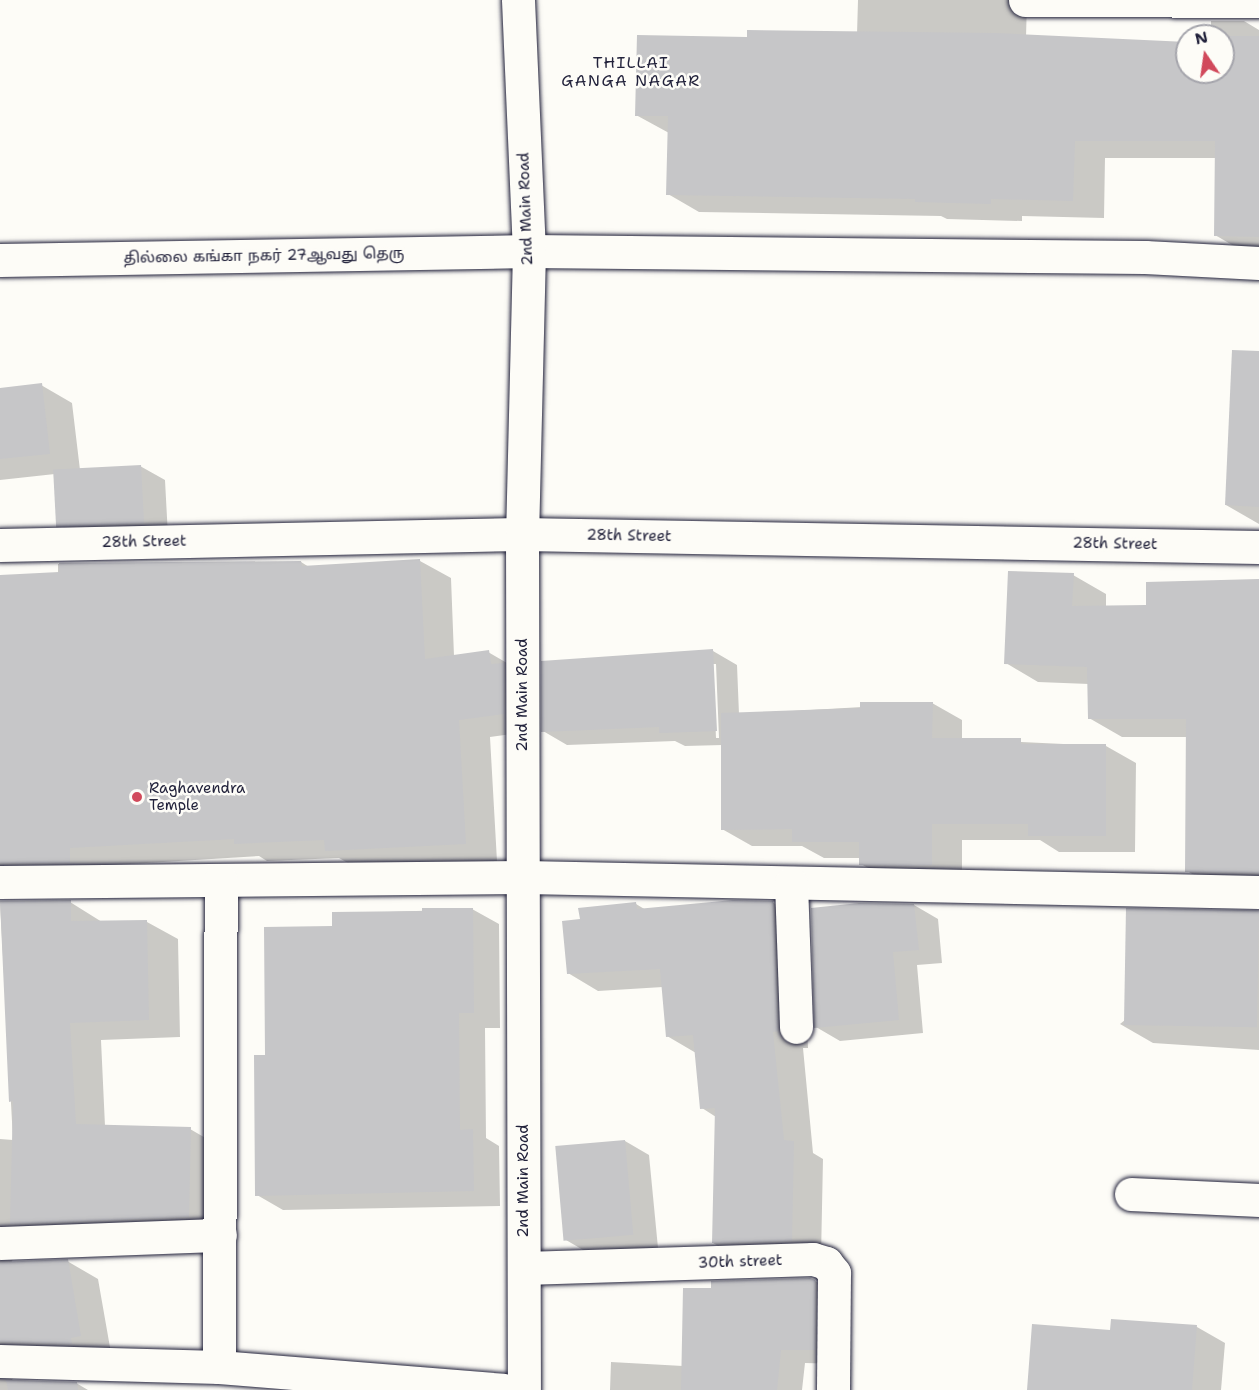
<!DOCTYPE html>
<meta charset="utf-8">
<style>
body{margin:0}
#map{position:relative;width:1259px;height:1390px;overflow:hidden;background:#fdfcf7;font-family:"Shantell Sans","Noto Sans Tamil",sans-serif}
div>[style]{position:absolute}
.shadow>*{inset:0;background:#0003}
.building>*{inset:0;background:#c6c6c8;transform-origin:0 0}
.roads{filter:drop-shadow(0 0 2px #22223b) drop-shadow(0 0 2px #22223b)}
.minor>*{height:33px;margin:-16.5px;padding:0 16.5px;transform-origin:16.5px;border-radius:16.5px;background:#fdfcf7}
.tertiary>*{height:33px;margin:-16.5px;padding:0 16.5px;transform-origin:16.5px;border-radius:16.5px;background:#fdfcf7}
.dots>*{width:16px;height:16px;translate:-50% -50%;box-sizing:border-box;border:3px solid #fdfcf7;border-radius:50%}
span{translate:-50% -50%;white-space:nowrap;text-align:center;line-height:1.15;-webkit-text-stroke:5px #fdfcf7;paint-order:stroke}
.street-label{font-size:15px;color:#22223b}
.poi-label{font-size:15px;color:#22223b}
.left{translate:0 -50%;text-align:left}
.neighbourhood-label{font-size:16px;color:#22223b;letter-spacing:1.5px}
.north{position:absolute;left:1175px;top:24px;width:60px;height:60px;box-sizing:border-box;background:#fdfcf7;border:2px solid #a5a5ac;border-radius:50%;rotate:347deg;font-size:16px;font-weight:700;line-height:24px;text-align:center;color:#22223b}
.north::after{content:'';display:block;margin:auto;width:21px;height:27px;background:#d1495b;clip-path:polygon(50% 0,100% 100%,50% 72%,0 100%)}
</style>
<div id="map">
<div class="shadow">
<i style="clip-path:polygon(858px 0,1027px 0,1026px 38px,1187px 43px,1187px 72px,1223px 72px,1223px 36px,1211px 36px,1211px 21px,1244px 21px,1259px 30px,1259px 253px,1246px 253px,1215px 235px,1217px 158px,1105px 158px,1104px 218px,1022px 216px,1022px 221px,947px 219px,941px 216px,699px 212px,668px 194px,669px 133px,636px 115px,748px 39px,857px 34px)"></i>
<i style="clip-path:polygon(1259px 363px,1259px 524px,1226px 505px)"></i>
<i style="clip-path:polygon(41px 385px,72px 403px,80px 470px,140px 466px,165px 480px,168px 536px,82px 538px,57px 524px,55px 474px,0 480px,0 390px)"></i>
<i style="clip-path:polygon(420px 561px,451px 578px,454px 656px,488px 652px,519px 670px,534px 731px,490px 737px,497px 861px,357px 868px,339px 858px,267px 861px,259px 856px,0 872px,0 576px,58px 573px,58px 564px,301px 562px,309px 567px)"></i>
<i style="clip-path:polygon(1073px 575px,1106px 594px,1106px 607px,1148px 606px,1220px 584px,1220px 580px,1259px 581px,1259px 891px,1220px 890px,1187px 871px,1187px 737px,1122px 737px,1089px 718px,1089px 684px,1038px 682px,1006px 663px)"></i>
<i style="clip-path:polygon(evenodd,713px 651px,737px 665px,739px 714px,932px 703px,962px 720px,962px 739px,1106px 746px,1136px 763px,1135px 852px,1059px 852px,1040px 840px,962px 840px,962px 882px,891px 881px,861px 864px,861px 858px,824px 858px,802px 846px,752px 846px,722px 829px,723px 745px,685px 746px,675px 741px,567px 745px,543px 731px,713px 651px,713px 664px,716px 664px,719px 738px,716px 738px,713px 664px)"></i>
<i style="clip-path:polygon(0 902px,70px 902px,102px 922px,147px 922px,178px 939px,180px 1037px,101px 1040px,105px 1126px,190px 1129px,221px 1147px,220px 1234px,21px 1245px,11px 1263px,67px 1261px,98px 1279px,111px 1353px,23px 1361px,12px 1380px,76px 1383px,88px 1390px,0 1390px,0 1139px,13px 1140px)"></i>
<i style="clip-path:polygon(772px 902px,802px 920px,808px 1048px,803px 1048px,813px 1153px,823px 1159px,821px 1257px,743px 1260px,713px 1243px,716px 1117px,702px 1108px,696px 1053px,667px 1036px,663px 987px,598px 991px,568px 973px,581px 921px,636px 904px,646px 910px)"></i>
<i style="clip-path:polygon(914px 905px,938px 919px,942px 963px,917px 965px,923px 1033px,840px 1041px,816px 1027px)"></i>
<i style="clip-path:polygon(472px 909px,499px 924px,500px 1028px,485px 1028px,486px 1138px,499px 1146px,500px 1206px,283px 1210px,257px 1195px,267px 1057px,333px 927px,333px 914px)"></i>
<i style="clip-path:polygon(1259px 912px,1259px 1050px,1153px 1043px,1120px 1024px)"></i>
<i style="clip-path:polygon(625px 1141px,649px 1155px,658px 1248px,590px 1254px,566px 1240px)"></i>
<i style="clip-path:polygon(815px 1281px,839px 1295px,838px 1364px,805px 1363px,802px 1390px,610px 1390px,611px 1362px,683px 1366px,712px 1290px)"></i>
<i style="clip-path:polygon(1197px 1327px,1225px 1343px,1221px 1390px,1028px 1390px,1111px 1331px)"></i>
</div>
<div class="building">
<i style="clip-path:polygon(747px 30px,995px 33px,1187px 42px,1187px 72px,1223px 72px,1223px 36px,1210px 36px,1259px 36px,1259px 237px,1214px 236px,1215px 141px,1075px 141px,1073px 201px,991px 199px,991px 204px,915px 202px,915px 199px,666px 195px,668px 116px,635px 116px,637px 35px,747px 37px)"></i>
<i style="clip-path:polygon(1232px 350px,1259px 351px,1259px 507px,1225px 505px)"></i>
<i style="clip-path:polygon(42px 383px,50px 454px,0 459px,0 388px)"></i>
<i style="left:141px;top:465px;width:58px;height:88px;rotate:87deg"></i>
<i style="clip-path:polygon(420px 559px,425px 659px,489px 650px,491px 664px,504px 663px,504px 714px,459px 720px,466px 844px,325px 851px,324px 840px,234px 844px,234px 839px,70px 848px,70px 863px,0 863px,0 575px,59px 572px,59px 563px,301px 561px,302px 566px)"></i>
<i style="clip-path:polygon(1008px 571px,1074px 573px,1072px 606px,1146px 605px,1146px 582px,1259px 579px,1259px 873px,1185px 872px,1186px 719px,1088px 719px,1087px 667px,1004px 664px)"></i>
<i style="clip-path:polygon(713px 649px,717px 731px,659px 733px,659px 727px,541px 732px,541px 661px)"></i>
<i style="clip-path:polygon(860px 702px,933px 702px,932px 738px,1021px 738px,1021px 744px,1106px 744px,1106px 836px,1028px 836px,1028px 824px,932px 824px,932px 865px,910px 866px,859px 865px,859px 842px,792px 842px,792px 829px,721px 830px,721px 713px,860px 708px)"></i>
<i style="clip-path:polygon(71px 900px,71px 921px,147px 920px,149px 1020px,70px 1023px,76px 1124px,191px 1127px,189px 1217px,10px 1224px,13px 1101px,9px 1102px,0 901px)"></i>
<i style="clip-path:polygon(733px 900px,773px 901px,778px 1031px,773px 1032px,784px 1140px,794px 1141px,792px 1241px,712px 1243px,715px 1108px,700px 1109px,693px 1035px,666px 1037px,660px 969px,567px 974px,562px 921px,580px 919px,578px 908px,636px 902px,637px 909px)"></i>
<i style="clip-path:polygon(859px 903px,914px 904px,919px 950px,893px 952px,899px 1020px,814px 1028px,811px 908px)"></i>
<i style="clip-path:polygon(422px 908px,473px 908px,474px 1013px,459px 1013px,460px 1130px,473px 1129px,474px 1191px,255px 1196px,254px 1055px,265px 1055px,264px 927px,332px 926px,332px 912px,422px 911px)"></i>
<i style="left:1126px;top:908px;width:133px;height:117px;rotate:1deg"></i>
<i style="left:625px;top:1140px;width:95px;height:70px;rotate:85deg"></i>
<i style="clip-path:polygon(68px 1259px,81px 1336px,71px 1338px,72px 1344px,0 1342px,0 1262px)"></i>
<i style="clip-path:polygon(810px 1278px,815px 1280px,815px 1350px,781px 1350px,777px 1390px,681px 1390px,683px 1288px,711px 1288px,711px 1281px)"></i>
<i style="clip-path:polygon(1111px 1319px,1197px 1325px,1192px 1390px,1027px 1390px,1032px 1324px,1110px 1330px)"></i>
<i style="clip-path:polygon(6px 1380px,77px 1382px,78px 1390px,8px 1390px)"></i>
</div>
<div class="roads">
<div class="minor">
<i style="left:1025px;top:0;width:234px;rotate:0.2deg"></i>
<i style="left:0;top:260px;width:529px;rotate:-0.97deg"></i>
<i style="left:529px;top:251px;width:616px;rotate:0.56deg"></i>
<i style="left:1145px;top:257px;width:114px;rotate:3deg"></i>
<i style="left:0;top:545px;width:522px;rotate:-1.21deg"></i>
<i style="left:522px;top:534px;width:737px;rotate:1.01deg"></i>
<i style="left:0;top:882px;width:525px;rotate:-0.55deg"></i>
<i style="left:525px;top:877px;width:734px;rotate:1.17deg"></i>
<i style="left:791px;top:883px;width:144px;rotate:88deg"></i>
<i style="left:1131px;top:1194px;width:128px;rotate:2.7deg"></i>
<i style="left:0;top:1243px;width:220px;rotate:-2.1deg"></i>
<i style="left:524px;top:1268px;width:289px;rotate:-1.8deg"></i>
<i style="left:813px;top:1259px;width:14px;rotate:17deg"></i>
<i style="left:826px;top:1263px;width:13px;rotate:51deg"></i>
<i style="left:834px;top:1273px;width:117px;rotate:90.5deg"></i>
<i style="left:0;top:1361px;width:219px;rotate:1.6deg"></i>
<i style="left:219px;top:1367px;width:284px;rotate:4.6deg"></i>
<i style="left:219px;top:1367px;width:487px;rotate:-89.8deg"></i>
</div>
<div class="tertiary">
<i style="left:518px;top:0;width:251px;rotate:87.5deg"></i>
<i style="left:529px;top:251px;width:283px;rotate:91.4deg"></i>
<i style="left:522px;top:534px;width:856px;rotate:89.87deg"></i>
</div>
</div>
<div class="dots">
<i style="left:137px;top:797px;background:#d1495b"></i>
</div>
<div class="street-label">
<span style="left:526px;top:209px;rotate:-92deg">2nd Main Road</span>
<span style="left:264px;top:256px;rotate:-1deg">தில்லை கங்கா நகர் 27ஆவது தெரு</span>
<span style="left:629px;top:536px;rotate:1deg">28th Street</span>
<span style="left:144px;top:542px;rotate:-1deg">28th Street</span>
<span style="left:1115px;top:544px;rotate:1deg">28th Street</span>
<span style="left:523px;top:695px;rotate:-90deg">2nd Main Road</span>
<span style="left:524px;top:1181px;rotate:-90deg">2nd Main Road</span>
<span style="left:740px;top:1262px;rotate:-2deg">30th street</span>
</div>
<div class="poi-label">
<span class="left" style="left:149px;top:797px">Raghavendra<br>Temple</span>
</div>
<div class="neighbourhood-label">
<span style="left:631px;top:72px">THILLAI<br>GANGA NAGAR</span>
</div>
<div class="north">N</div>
</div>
